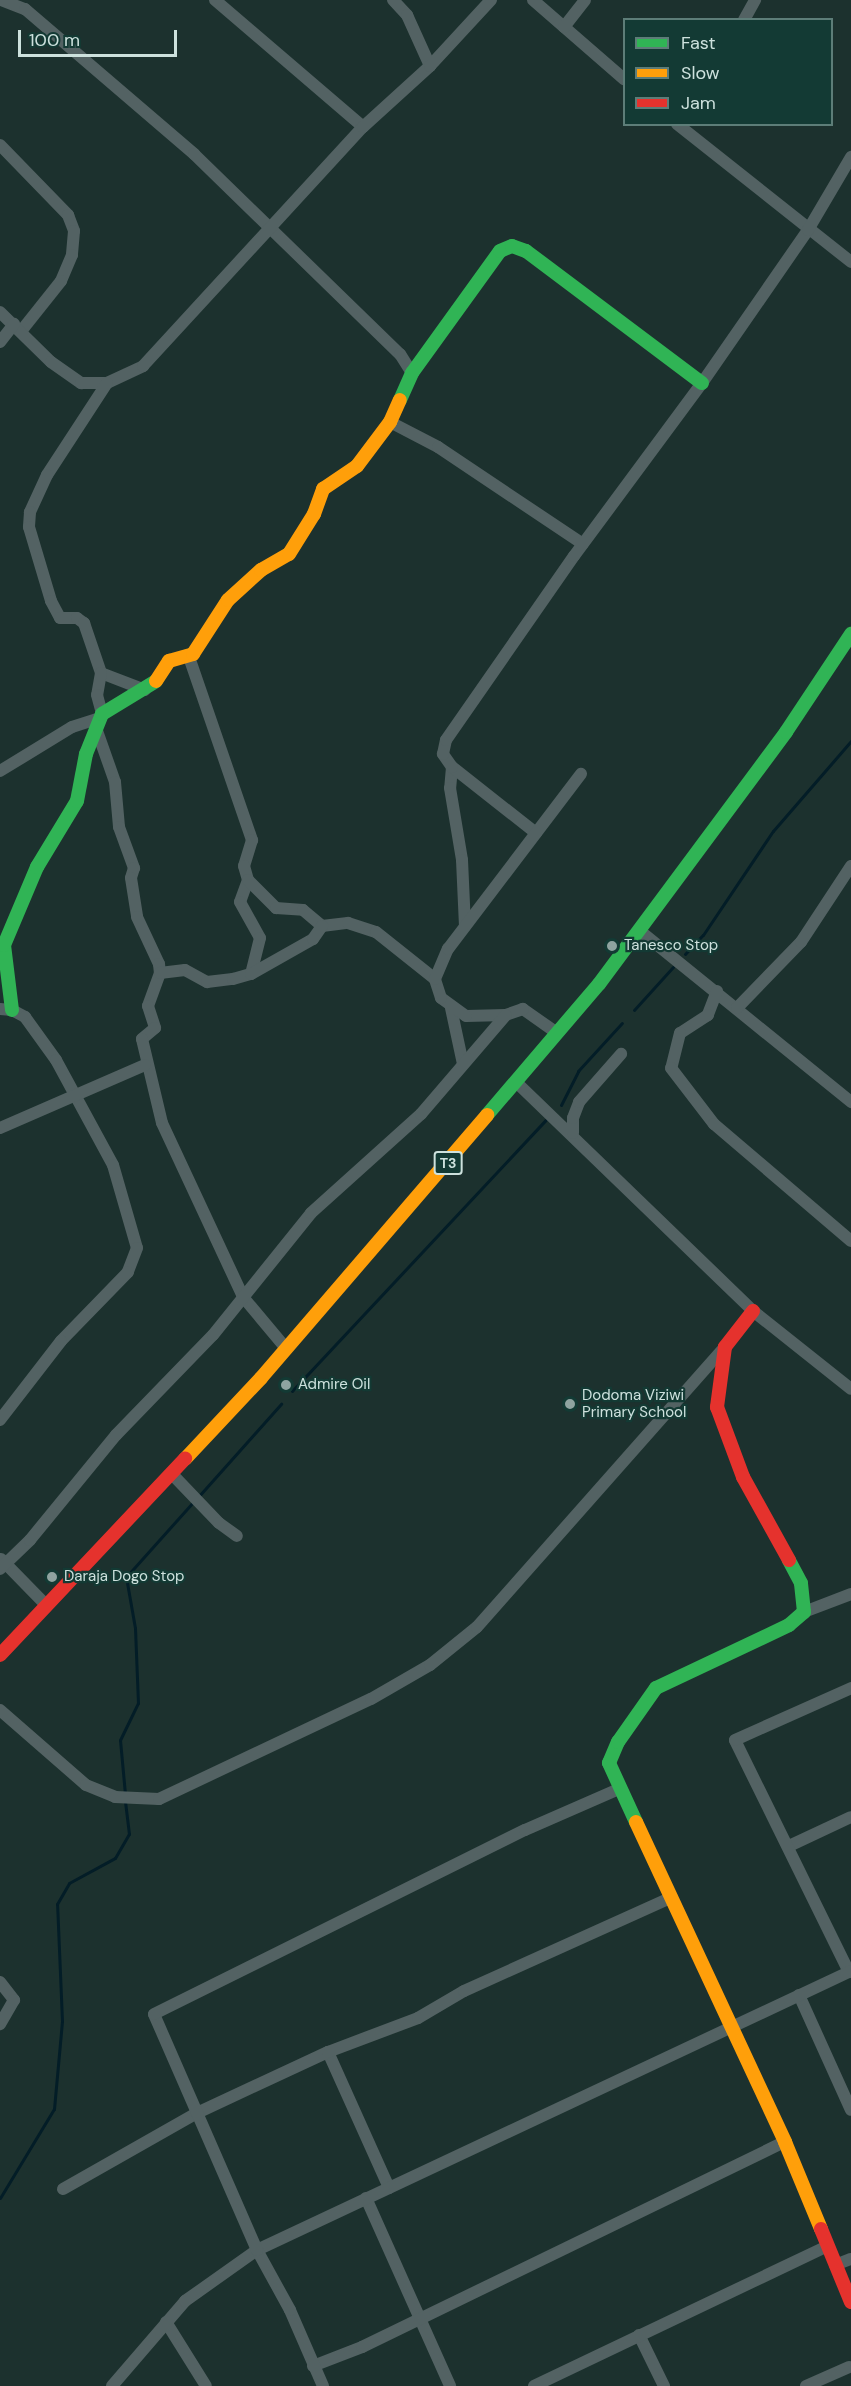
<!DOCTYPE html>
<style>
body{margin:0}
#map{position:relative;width:851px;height:2386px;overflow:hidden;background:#1c312e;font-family:"DM Sans",sans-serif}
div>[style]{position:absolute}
.stream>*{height:3px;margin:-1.5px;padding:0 1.5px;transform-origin:1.5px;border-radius:1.5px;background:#031d27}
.street>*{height:12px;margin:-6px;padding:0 6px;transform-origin:6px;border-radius:6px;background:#536263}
.fast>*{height:14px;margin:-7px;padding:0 7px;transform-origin:7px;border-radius:7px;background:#30b455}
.slow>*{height:14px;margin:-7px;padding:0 7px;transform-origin:7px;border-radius:7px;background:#ff9f0a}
.jam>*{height:14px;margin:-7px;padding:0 7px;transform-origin:7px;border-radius:7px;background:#e5322d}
.dots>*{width:16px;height:16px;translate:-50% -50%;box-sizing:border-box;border:3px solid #133a34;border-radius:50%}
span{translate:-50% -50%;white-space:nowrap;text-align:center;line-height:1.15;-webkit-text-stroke:4.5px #133a34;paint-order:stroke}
.shield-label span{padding:2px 4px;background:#133a34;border:2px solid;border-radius:4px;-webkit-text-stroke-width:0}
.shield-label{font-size:14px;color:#cde1dd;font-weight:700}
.poi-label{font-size:15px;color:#cde1dd}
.left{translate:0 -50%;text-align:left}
.legend{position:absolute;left:623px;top:18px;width:210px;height:108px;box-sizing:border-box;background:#133a34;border:2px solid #5d7d78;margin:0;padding:8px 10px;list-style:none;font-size:18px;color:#cde1dd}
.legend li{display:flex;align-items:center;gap:12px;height:30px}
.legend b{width:30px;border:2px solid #5d7d78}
.scale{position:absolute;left:18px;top:30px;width:159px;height:27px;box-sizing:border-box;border:3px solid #cde1dd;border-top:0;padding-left:8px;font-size:18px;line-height:21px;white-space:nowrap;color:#cde1dd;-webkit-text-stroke:4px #133a34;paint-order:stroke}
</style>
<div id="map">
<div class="stream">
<i style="left:685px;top:954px;width:26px;rotate:-47deg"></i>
<i style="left:703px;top:935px;width:125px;rotate:-56.1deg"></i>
<i style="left:773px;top:831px;width:119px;rotate:-49.1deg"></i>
<i style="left:634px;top:1010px;width:58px;rotate:-47.8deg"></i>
<i style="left:561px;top:1105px;width:38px;rotate:-63deg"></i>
<i style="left:578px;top:1071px;width:65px;rotate:-47.5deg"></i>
<i style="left:292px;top:1391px;width:371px;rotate:-46.9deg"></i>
<i style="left:198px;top:1497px;width:125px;rotate:-48.3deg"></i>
<i style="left:125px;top:1794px;width:54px;rotate:-95.3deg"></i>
<i style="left:120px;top:1740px;width:41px;rotate:-64.1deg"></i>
<i style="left:138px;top:1703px;width:75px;rotate:-92.3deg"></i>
<i style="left:135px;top:1628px;width:52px;rotate:-100deg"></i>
<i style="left:126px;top:1577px;width:101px;rotate:-48.2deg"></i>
<i style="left:0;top:2198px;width:104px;rotate:-58.8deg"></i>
<i style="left:54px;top:2109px;width:88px;rotate:-84.8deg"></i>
<i style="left:62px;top:2021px;width:117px;rotate:-92.4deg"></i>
<i style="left:57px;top:1904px;width:24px;rotate:-60deg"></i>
<i style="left:69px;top:1883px;width:52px;rotate:-28.5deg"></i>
<i style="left:115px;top:1858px;width:28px;rotate:-60deg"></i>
<i style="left:129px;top:1834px;width:33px;rotate:-97deg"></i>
</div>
<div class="street">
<i style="left:1px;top:0;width:26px;rotate:21deg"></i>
<i style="left:25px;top:9px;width:223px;rotate:40.6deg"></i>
<i style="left:194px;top:154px;width:287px;rotate:44.2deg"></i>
<i style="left:400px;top:354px;width:22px;rotate:58deg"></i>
<i style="left:215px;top:0;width:195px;rotate:40.6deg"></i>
<i style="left:393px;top:0;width:21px;rotate:47deg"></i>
<i style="left:407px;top:15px;width:56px;rotate:65.7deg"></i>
<i style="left:533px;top:0;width:121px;rotate:41deg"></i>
<i style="left:744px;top:20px;width:23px;rotate:-61deg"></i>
<i style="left:564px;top:27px;width:34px;rotate:-52deg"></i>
<i style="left:677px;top:124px;width:222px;rotate:38.4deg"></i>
<i style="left:0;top:145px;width:98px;rotate:45.8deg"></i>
<i style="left:68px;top:215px;width:17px;rotate:69deg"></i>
<i style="left:74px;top:231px;width:24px;rotate:95deg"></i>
<i style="left:72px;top:255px;width:28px;rotate:113deg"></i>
<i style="left:61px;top:281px;width:63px;rotate:128.5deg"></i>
<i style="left:0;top:312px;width:71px;rotate:44.4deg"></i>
<i style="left:51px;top:362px;width:37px;rotate:35deg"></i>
<i style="left:81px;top:383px;width:26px"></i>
<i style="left:107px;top:383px;width:40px;rotate:-25deg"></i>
<i style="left:143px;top:366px;width:325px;rotate:-47.4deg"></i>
<i style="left:363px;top:127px;width:91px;rotate:-42.3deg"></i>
<i style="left:430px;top:66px;width:90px;rotate:-47.3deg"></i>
<i style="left:0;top:342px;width:23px;rotate:-52deg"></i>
<i style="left:107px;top:383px;width:110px;rotate:123.1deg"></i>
<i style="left:47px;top:475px;width:41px;rotate:114.7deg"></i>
<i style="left:30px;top:512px;width:15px;rotate:94deg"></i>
<i style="left:29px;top:527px;width:77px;rotate:73.4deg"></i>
<i style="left:51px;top:601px;width:19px;rotate:62deg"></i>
<i style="left:60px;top:618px;width:17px"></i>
<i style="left:77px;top:618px;width:9px;rotate:36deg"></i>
<i style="left:84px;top:623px;width:53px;rotate:71.2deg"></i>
<i style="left:101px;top:673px;width:47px;rotate:21.1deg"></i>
<i style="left:390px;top:422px;width:54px;rotate:27.5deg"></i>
<i style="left:438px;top:447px;width:174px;rotate:33.8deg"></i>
<i style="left:189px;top:657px;width:194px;rotate:71deg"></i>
<i style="left:252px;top:840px;width:27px;rotate:107deg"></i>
<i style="left:244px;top:866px;width:15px;rotate:74deg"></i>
<i style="left:248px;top:880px;width:23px;rotate:110deg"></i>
<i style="left:240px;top:902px;width:41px;rotate:60.9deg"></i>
<i style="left:260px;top:938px;width:37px;rotate:104deg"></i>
<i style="left:101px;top:673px;width:22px;rotate:100deg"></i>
<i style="left:97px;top:695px;width:20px;rotate:75deg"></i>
<i style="left:96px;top:728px;width:57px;rotate:70.6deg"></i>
<i style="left:115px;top:782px;width:45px;rotate:84.9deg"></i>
<i style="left:119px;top:827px;width:44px;rotate:69.9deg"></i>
<i style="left:134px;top:868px;width:10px;rotate:107deg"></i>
<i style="left:131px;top:878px;width:39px;rotate:81deg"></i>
<i style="left:137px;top:917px;width:52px;rotate:64.9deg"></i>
<i style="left:159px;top:964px;width:9px;rotate:84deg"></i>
<i style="left:160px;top:973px;width:35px;rotate:110deg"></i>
<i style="left:148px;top:1006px;width:23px;rotate:72deg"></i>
<i style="left:155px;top:1028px;width:17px;rotate:140deg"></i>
<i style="left:142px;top:1039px;width:86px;rotate:76.6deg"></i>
<i style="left:162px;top:1123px;width:192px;rotate:65deg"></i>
<i style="left:243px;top:1297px;width:65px;rotate:50deg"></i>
<i style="left:452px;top:767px;width:21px;rotate:95deg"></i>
<i style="left:450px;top:788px;width:73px;rotate:80.5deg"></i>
<i style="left:462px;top:860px;width:66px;rotate:87.4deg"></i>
<i style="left:0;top:771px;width:84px;rotate:-31.4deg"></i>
<i style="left:72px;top:727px;width:28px;rotate:-18deg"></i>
<i style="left:536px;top:833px;width:107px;rotate:-141.8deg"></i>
<i style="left:452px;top:767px;width:16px;rotate:-125deg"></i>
<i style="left:443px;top:754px;width:14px;rotate:-78deg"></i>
<i style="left:446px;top:740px;width:224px;rotate:-55.2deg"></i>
<i style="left:574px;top:556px;width:215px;rotate:-53.5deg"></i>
<i style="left:702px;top:383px;width:186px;rotate:-55.3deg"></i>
<i style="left:808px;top:230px;width:85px;rotate:-59.5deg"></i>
<i style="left:248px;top:880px;width:40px;rotate:45deg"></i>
<i style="left:276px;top:908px;width:27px;rotate:4deg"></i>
<i style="left:303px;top:910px;width:25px;rotate:40deg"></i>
<i style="left:322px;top:926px;width:26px;rotate:-7deg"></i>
<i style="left:348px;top:923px;width:29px;rotate:18deg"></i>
<i style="left:376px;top:932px;width:75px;rotate:38.5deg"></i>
<i style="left:640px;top:931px;width:272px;rotate:39deg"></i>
<i style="left:160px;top:973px;width:25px;rotate:-7deg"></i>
<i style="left:185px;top:970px;width:25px;rotate:29deg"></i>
<i style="left:207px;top:982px;width:26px;rotate:-7deg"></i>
<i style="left:233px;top:979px;width:19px;rotate:-16deg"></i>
<i style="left:251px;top:974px;width:71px;rotate:-29.4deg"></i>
<i style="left:313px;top:939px;width:16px;rotate:-55deg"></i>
<i style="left:717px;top:991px;width:26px;rotate:111deg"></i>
<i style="left:708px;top:1015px;width:33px;rotate:147deg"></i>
<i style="left:680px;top:1033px;width:36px;rotate:104deg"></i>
<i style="left:671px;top:1068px;width:71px;rotate:52.5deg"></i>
<i style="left:714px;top:1124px;width:180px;rotate:40.5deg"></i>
<i style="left:451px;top:1008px;width:57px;rotate:77.9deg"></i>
<i style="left:737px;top:1008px;width:92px;rotate:-45.9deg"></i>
<i style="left:801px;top:942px;width:91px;rotate:-56.7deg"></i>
<i style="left:0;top:1009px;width:12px;rotate:5deg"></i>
<i style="left:12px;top:1010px;width:15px;rotate:28deg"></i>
<i style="left:25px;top:1017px;width:53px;rotate:54.2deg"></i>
<i style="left:56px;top:1060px;width:119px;rotate:61.5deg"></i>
<i style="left:113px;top:1165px;width:86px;rotate:73.9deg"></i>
<i style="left:137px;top:1248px;width:26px;rotate:111deg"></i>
<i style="left:128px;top:1272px;width:96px;rotate:134.2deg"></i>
<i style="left:61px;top:1341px;width:100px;rotate:127.7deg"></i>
<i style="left:557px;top:1033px;width:42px;rotate:-144.8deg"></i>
<i style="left:523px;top:1009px;width:18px;rotate:161deg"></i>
<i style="left:506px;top:1015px;width:40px;rotate:178.6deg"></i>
<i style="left:466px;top:1016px;width:31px;rotate:-144deg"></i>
<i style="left:441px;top:998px;width:20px;rotate:-108deg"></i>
<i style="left:435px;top:979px;width:33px;rotate:-67deg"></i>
<i style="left:448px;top:949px;width:220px;rotate:-52.8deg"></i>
<i style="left:516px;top:1082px;width:330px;rotate:44deg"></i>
<i style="left:753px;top:1311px;width:125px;rotate:38.5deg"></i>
<i style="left:0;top:1128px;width:158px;rotate:-23.5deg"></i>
<i style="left:573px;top:1133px;width:15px;rotate:-90deg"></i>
<i style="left:573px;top:1118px;width:17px;rotate:-69deg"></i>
<i style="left:579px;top:1102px;width:64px;rotate:-48.8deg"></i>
<i style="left:171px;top:1473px;width:69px;rotate:46.2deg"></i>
<i style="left:219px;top:1523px;width:22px;rotate:36deg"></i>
<i style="left:1px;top:1559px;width:64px;rotate:45.6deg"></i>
<i style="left:0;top:1569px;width:42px;rotate:-44deg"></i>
<i style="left:30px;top:1540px;width:136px;rotate:-50.7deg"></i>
<i style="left:116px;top:1435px;width:139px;rotate:-45.9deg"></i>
<i style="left:213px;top:1335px;width:156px;rotate:-51.2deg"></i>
<i style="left:311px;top:1213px;width:148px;rotate:-42deg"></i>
<i style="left:421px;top:1114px;width:130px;rotate:-49.4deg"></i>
<i style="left:804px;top:1612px;width:50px;rotate:-21deg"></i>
<i style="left:0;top:1710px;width:114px;rotate:41.1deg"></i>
<i style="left:86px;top:1785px;width:31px;rotate:22deg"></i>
<i style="left:115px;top:1797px;width:44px;rotate:2.6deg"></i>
<i style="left:159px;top:1799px;width:234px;rotate:-25.3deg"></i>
<i style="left:371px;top:1699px;width:68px;rotate:-30deg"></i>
<i style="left:430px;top:1665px;width:60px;rotate:-39deg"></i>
<i style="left:477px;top:1627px;width:374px;rotate:-48.5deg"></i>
<i style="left:789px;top:1846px;width:68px;rotate:-25.1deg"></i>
<i style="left:849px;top:1972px;width:258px;rotate:-116.2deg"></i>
<i style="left:735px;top:1740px;width:127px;rotate:-24.1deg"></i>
<i style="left:0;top:1982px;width:23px;rotate:52deg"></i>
<i style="left:14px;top:2000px;width:28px;rotate:120deg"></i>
<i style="left:799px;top:1995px;width:126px;rotate:65.7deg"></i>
<i style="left:328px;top:2052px;width:149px;rotate:65.8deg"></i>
<i style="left:63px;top:2189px;width:154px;rotate:-29.6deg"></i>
<i style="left:197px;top:2113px;width:145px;rotate:-25deg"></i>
<i style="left:328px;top:2052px;width:96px;rotate:-20.7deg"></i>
<i style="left:418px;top:2018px;width:53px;rotate:-30.4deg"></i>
<i style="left:464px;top:1991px;width:228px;rotate:-24.3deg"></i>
<i style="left:366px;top:2198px;width:206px;rotate:65.9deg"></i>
<i style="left:835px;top:2265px;width:17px;rotate:-21deg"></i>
<i style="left:166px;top:2322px;width:75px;rotate:58deg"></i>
<i style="left:639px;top:2335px;width:57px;rotate:63.9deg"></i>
<i style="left:313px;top:2366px;width:53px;rotate:-21.2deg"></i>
<i style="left:362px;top:2347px;width:470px;rotate:-25.9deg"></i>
<i style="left:112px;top:2386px;width:112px;rotate:-49.3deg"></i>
<i style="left:185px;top:2301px;width:88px;rotate:-35.3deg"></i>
<i style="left:257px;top:2250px;width:656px;rotate:-25.16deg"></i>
<i style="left:323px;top:2386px;width:83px;rotate:-113.5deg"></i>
<i style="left:290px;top:2310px;width:68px;rotate:-118.8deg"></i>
<i style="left:257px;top:2250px;width:257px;rotate:-113.6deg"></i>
<i style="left:154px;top:2014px;width:414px;rotate:-26.4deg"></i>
<i style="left:525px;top:1830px;width:103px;rotate:-23.6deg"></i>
<i style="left:534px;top:2386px;width:325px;rotate:-25.5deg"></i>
<i style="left:806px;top:2386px;width:47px;rotate:-23.8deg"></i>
</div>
<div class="fast">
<i style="left:400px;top:400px;width:30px;rotate:-66deg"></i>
<i style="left:412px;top:373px;width:150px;rotate:-54.2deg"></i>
<i style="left:500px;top:251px;width:13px;rotate:-23deg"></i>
<i style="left:512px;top:246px;width:15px;rotate:20deg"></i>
<i style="left:526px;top:251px;width:220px;rotate:36.9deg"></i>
<i style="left:12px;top:1010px;width:65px;rotate:-97deg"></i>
<i style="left:4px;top:945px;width:85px;rotate:-67.1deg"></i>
<i style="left:37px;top:867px;width:77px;rotate:-58.8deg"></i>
<i style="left:77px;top:801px;width:48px;rotate:-79.2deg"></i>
<i style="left:86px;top:754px;width:43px;rotate:-68.2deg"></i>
<i style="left:102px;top:714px;width:63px;rotate:-31.4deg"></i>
<i style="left:487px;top:1115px;width:172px;rotate:-49.5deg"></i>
<i style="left:599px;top:984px;width:314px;rotate:-53.4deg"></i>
<i style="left:786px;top:732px;width:118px;rotate:-56.4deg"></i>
<i style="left:636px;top:1822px;width:65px;rotate:-114.6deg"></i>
<i style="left:609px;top:1763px;width:23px;rotate:-67deg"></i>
<i style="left:618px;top:1742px;width:66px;rotate:-54.9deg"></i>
<i style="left:656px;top:1688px;width:147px;rotate:-25.3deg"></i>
<i style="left:789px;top:1625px;width:20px;rotate:-41deg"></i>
<i style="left:804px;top:1612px;width:29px;rotate:-96deg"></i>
<i style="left:801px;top:1583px;width:26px;rotate:-118deg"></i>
</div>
<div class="slow">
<i style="left:156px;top:681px;width:24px;rotate:-57deg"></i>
<i style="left:169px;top:661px;width:25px;rotate:-16deg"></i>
<i style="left:193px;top:654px;width:64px;rotate:-57.1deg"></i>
<i style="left:228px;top:600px;width:45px;rotate:-42.3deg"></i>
<i style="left:261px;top:570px;width:32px;rotate:-30deg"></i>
<i style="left:289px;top:554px;width:47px;rotate:-58deg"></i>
<i style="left:314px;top:514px;width:27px;rotate:-70deg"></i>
<i style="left:323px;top:489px;width:41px;rotate:-34.1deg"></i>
<i style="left:357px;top:466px;width:55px;rotate:-53.1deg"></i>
<i style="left:390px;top:422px;width:24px;rotate:-66deg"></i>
<i style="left:185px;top:1459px;width:111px;rotate:-46.8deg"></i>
<i style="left:261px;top:1378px;width:347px;rotate:-49.3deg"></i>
<i style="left:636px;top:1822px;width:353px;rotate:65deg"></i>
<i style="left:785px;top:2142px;width:94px;rotate:67.5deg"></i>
</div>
<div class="jam">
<i style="left:753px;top:1311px;width:46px;rotate:127.9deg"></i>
<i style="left:725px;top:1347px;width:61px;rotate:97.6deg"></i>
<i style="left:717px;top:1407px;width:75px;rotate:69.6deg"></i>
<i style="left:743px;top:1477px;width:95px;rotate:61deg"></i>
<i style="left:0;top:1655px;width:270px;rotate:-46.7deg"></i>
<i style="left:821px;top:2229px;width:79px;rotate:67.7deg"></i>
</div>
<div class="dots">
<i style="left:612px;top:946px;background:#8fa3a0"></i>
<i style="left:286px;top:1385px;background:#8fa3a0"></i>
<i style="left:570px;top:1404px;background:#8fa3a0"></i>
<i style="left:52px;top:1577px;background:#8fa3a0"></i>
</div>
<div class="shield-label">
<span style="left:448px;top:1163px">T3</span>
</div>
<div class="poi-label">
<span class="left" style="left:624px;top:946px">Tanesco Stop</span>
<span class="left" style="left:298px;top:1385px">Admire Oil</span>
<span class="left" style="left:582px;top:1404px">Dodoma Viziwi<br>Primary School</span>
<span class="left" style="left:64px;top:1577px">Daraja Dogo Stop</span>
</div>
<ul class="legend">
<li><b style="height:8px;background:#30b455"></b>Fast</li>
<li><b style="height:8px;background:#ff9f0a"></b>Slow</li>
<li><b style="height:8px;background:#e5322d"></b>Jam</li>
</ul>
<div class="scale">100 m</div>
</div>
